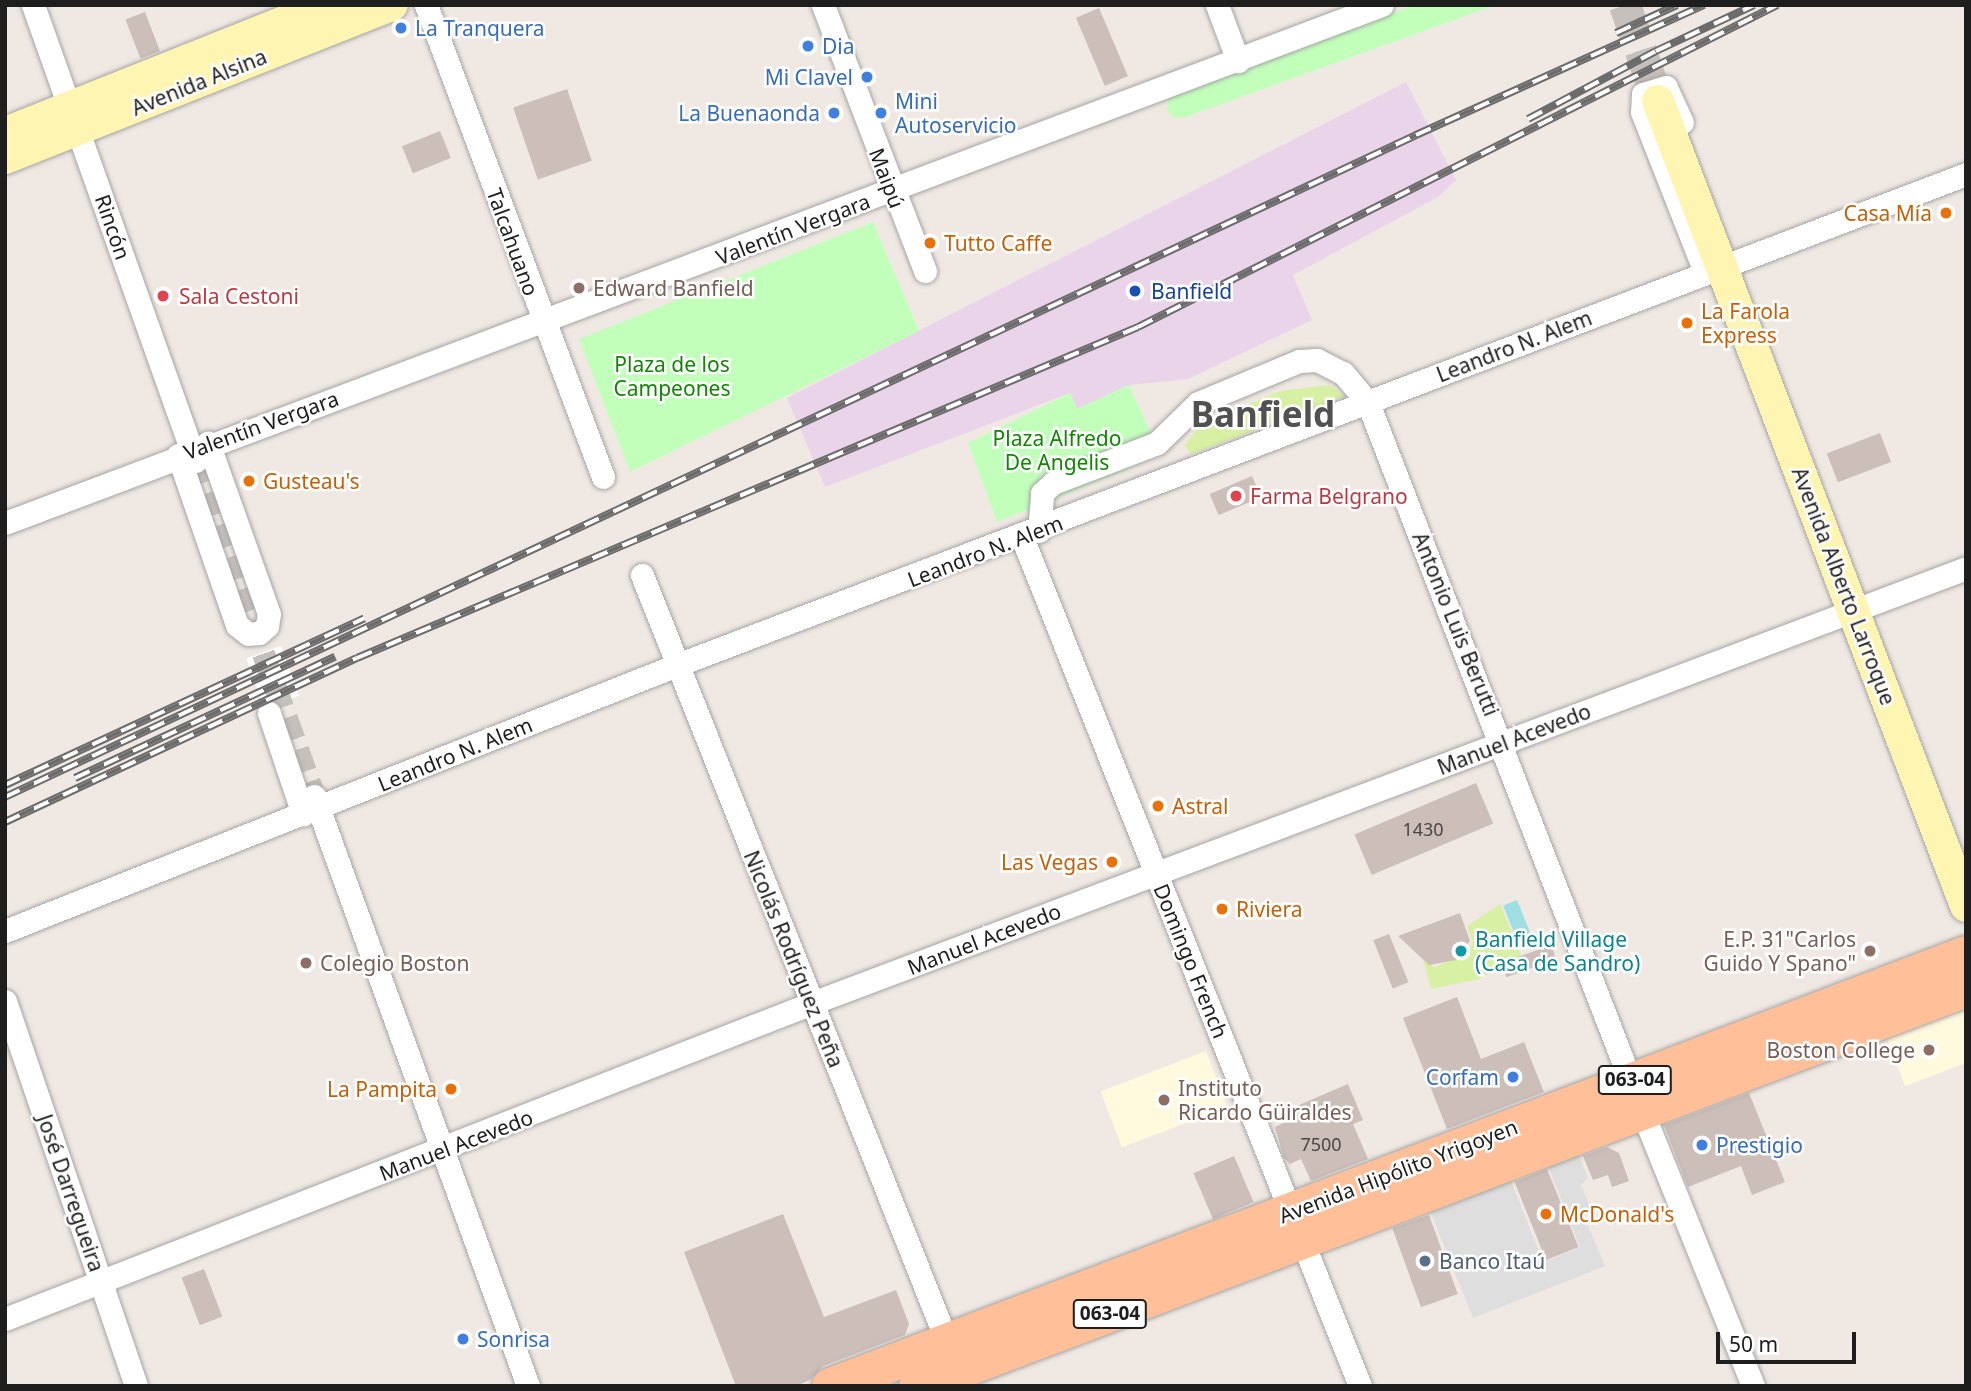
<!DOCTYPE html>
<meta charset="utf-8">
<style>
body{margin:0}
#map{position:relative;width:1971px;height:1391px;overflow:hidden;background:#f0e9e3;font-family:"Noto Sans",sans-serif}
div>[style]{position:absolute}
.industrial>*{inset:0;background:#ead4ea}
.education>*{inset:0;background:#fff9dd;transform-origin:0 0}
.grass>*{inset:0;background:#d7f0a3}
.park>*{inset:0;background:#c2ffbb}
.parking>*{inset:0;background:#dedede}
.water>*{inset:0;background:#9fdfe2;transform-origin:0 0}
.pier>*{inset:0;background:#fff;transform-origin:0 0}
.building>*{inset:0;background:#ccbeb9;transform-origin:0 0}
.street-tunnel>*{height:23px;margin-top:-11.5px;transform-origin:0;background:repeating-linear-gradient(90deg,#c6c0bc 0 23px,transparent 0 34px)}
.secondary-tunnel>*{height:32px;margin-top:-16px;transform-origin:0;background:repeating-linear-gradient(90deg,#c6c0bc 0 32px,transparent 0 48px)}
.roads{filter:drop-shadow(0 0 2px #a5a5a5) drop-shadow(0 0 2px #a5a5a5)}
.street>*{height:23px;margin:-11.5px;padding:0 11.5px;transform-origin:11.5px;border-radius:11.5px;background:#fff}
.secondary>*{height:32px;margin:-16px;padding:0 16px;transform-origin:16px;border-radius:16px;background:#fff5b2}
.primary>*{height:37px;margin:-18.5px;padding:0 18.5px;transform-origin:18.5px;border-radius:18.5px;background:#ffc099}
.rail>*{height:8px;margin-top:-4px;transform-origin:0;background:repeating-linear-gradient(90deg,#fff 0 16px,#6c6c6c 0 32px);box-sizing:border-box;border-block:2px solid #6c6c6c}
.dots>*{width:19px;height:19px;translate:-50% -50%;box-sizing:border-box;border:4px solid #fff;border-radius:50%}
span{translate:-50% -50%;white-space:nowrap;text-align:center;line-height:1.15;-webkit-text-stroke:5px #fff;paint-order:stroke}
.number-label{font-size:18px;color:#4a4645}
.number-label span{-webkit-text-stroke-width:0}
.shield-label span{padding:2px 5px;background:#fff;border:2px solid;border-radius:5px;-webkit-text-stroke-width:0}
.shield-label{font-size:19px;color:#1e1e1e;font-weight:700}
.shop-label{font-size:21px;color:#366cbe}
.left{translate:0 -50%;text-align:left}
.right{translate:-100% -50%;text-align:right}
.street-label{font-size:21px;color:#1e1e1e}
.food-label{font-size:21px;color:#c56008}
.education-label{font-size:21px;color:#785e54}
.transit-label{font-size:21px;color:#164399}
.health-label{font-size:21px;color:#be3a42}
.park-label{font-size:21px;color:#0e8800}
.culture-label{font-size:21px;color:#0d838f}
.service-label{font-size:21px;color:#4e5e75}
.town-label{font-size:35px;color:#515151;font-weight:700}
.frame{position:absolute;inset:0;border:7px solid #1e1e1e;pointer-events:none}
.scale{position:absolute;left:1716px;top:1332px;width:140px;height:32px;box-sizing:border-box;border:4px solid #1e1e1e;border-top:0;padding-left:9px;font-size:21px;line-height:24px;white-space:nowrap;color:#1e1e1e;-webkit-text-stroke:5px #fff;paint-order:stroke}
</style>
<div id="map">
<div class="industrial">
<i style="clip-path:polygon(1406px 82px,1456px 180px,1438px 197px,1293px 275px,1312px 320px,1188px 379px,1129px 385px,1077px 409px,1070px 393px,825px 487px,787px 398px)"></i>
</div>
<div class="education">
<i style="clip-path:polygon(1966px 1007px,1966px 1063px,1905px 1086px,1886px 1037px)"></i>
<i style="left:1206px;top:1051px;width:60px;height:113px;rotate:69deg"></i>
</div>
<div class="grass">
<i style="clip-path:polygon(1329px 385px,1345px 396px,1192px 454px,1184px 446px,1198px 428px,1223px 415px,1280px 391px)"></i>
<i style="clip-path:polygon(1500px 904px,1522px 957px,1479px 979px,1431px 989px,1423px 960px,1435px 967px,1464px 955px,1473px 942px,1467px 926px)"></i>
</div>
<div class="park">
<i style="clip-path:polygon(1415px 5px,1496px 5px,1183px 118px,1173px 117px,1167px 110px,1169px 95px)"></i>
<i style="clip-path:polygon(873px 222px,919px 331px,630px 472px,579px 339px)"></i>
<i style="clip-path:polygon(1129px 385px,1153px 438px,1131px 468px,997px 522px,968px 443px,1070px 393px,1077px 409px)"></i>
</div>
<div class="parking">
<i style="clip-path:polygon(1578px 1154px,1588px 1178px,1581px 1185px,1592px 1211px,1584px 1216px,1605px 1266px,1473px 1318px,1431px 1213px,1511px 1181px,1543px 1262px,1580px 1247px,1548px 1166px)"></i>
</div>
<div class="water">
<i style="left:1517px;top:900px;width:42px;height:15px;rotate:68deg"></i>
</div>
<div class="pier">
<i style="left:281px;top:646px;width:53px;height:37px;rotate:70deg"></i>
</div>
<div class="building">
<i style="left:1099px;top:8px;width:74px;height:25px;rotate:67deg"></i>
<i style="left:145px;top:12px;width:42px;height:21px;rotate:69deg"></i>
<i style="left:567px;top:89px;width:76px;height:57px;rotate:71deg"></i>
<i style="left:440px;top:131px;width:29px;height:41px;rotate:68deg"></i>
<i style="left:1880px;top:433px;width:31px;height:57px;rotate:69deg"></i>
<i style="left:1252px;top:476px;width:23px;height:46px;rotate:67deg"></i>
<i style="left:1476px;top:783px;width:44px;height:132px;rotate:67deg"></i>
<i style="clip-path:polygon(1460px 913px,1470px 941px,1456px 960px,1429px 965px,1398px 936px)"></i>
<i style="left:1389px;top:934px;width:52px;height:17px;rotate:68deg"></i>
<i style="left:1551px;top:945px;width:15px;height:53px;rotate:70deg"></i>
<i style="clip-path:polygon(1457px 997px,1481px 1059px,1524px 1042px,1544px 1092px,1447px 1129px,1403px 1018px)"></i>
<i style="clip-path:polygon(1348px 1084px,1363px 1120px,1353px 1124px,1368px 1159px,1311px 1181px,1301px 1159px,1290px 1164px,1284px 1158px,1275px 1127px,1295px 1117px,1292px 1108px)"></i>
<i style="clip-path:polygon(1749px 1093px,1785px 1182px,1752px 1195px,1741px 1166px,1688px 1187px,1664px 1125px)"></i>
<i style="clip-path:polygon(1607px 1147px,1619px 1153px,1629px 1181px,1612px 1187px,1608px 1175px,1593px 1180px,1583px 1156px)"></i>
<i style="left:1234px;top:1156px;width:50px;height:44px;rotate:67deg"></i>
<i style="left:1547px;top:1169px;width:84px;height:35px;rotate:68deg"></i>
<i style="clip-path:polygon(783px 1214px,824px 1317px,896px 1290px,909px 1324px,905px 1335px,823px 1366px,810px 1380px,796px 1386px,736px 1386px,684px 1252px)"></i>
<i style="left:1429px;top:1215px;width:84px;height:39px;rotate:70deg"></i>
<i style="left:204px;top:1269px;width:51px;height:24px;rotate:69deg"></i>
</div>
<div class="street-tunnel">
<i style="left:195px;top:461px;width:356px;rotate:70.4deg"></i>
</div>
<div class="secondary-tunnel">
<i style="left:1625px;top:5px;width:102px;rotate:71deg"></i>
</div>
<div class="roads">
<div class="street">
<i style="left:33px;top:5px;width:484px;rotate:70.4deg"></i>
<i style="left:426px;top:5px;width:504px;rotate:69.44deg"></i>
<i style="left:823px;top:5px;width:285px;rotate:69deg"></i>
<i style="left:1217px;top:5px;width:60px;rotate:69.4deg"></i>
<i style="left:1682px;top:122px;width:38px;rotate:-115deg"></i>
<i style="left:1666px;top:87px;width:24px;rotate:163deg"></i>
<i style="left:1643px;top:94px;width:18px;rotate:93deg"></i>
<i style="left:1642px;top:112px;width:172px;rotate:68.5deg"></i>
<i style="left:178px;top:455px;width:180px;rotate:70.9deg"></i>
<i style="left:237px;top:625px;width:14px;rotate:39deg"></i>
<i style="left:248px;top:634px;width:11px;rotate:-5deg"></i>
<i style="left:259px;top:633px;width:11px;rotate:-41deg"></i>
<i style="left:267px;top:626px;width:12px;rotate:-81deg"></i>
<i style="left:269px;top:614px;width:182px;rotate:-109.6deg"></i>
<i style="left:5px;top:523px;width:1471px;rotate:-20.62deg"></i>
<i style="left:1039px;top:531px;width:38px;rotate:-85deg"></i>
<i style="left:1042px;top:493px;width:15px;rotate:-42deg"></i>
<i style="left:1053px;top:483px;width:111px;rotate:-21deg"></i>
<i style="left:1157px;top:443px;width:57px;rotate:-44.3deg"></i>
<i style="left:1198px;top:403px;width:109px;rotate:-22.6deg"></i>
<i style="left:1299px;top:361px;width:18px;rotate:-3deg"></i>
<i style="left:1317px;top:360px;width:29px;rotate:27deg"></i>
<i style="left:1343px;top:373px;width:39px;rotate:50deg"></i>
<i style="left:1368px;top:403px;width:728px;rotate:68.83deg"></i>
<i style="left:1022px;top:537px;width:914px;rotate:68.29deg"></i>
<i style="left:642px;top:575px;width:825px;rotate:68.31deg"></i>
<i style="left:269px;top:713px;width:107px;rotate:71.4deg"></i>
<i style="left:314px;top:796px;width:628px;rotate:70.06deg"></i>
<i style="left:5px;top:931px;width:723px;rotate:-21.6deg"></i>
<i style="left:677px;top:665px;width:1379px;rotate:-20.85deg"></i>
<i style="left:5px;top:1001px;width:407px;rotate:71.2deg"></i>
<i style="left:1642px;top:1111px;width:297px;rotate:68deg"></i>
<i style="left:5px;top:1319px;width:867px;rotate:-21.38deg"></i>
<i style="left:812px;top:1003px;width:1233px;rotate:-20.65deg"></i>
</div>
<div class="secondary">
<i style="left:1658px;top:101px;width:862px;rotate:69.06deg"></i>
<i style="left:5px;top:133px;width:347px;rotate:-21.7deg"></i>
<i style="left:5px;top:158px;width:416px;rotate:-21.6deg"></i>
</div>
<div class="primary">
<i style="left:830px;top:1386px;width:1215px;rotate:-20.82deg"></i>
<i style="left:917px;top:1386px;width:1122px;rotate:-20.78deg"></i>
</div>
</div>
<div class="rail">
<i style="left:1616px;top:33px;width:67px;rotate:-24.7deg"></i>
<i style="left:1528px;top:119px;width:145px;rotate:-28deg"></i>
<i style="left:1656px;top:51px;width:108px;rotate:-25.1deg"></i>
<i style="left:75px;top:778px;width:287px;rotate:-25deg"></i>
<i style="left:5px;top:785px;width:396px;rotate:-24.9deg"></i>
<i style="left:5px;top:797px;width:1559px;rotate:-25.13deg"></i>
<i style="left:1416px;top:135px;width:316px;rotate:-24.3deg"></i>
<i style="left:5px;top:822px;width:388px;rotate:-25deg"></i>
<i style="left:357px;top:658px;width:848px;rotate:-22.97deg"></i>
<i style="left:1138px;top:327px;width:716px;rotate:-26.74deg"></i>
</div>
<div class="dots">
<i style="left:401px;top:28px;background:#3f7fe0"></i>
<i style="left:808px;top:46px;background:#3f7fe0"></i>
<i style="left:867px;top:77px;background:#3f7fe0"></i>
<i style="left:834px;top:113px;background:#3f7fe0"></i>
<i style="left:881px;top:113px;background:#3f7fe0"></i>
<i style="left:1946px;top:213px;background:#e8710a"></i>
<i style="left:930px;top:243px;background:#e8710a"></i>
<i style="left:579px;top:288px;background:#8d6e63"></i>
<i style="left:1135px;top:291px;background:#1a4fb4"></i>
<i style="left:163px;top:296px;background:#e0444e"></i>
<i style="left:1687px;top:323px;background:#e8710a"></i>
<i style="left:249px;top:481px;background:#e8710a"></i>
<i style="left:1236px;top:496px;background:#e0444e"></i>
<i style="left:1158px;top:806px;background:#e8710a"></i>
<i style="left:1112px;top:862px;background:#e8710a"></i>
<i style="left:1222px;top:909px;background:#e8710a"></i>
<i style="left:1461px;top:951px;background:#0f9aa8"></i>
<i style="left:1870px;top:951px;background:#8d6e63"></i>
<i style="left:306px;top:963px;background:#8d6e63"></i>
<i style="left:1929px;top:1050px;background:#8d6e63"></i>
<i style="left:1513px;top:1077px;background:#3f7fe0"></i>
<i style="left:451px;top:1089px;background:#e8710a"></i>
<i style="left:1164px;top:1100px;background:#8d6e63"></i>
<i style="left:1702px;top:1145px;background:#3f7fe0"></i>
<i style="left:1546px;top:1214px;background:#e8710a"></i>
<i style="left:1425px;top:1261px;background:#5c6f8a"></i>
<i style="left:463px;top:1339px;background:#3f7fe0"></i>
</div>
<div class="number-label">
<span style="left:1423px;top:829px">1430</span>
<span style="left:1321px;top:1144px">7500</span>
</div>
<div class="shield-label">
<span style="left:1635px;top:1080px">063-04</span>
<span style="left:1110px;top:1314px">063-04</span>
</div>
<div class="shop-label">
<span class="left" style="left:415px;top:28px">La Tranquera</span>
<span class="left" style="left:822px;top:46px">Dia</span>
<span class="right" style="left:853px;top:77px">Mi Clavel</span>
<span class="left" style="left:895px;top:113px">Mini<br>Autoservicio</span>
<span class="right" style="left:820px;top:113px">La Buenaonda</span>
<span class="right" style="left:1499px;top:1077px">Corfam</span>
<span class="left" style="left:1716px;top:1145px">Prestigio</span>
<span class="left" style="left:477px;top:1339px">Sonrisa</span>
</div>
<div class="street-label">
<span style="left:199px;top:82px;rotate:-22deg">Avenida Alsina</span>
<span style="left:887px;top:178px;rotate:69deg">Maipú</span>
<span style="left:113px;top:227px;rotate:71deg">Rincón</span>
<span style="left:793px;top:229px;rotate:-21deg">Valentín Vergara</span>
<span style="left:513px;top:242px;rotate:70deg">Talcahuano</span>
<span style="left:1514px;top:346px;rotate:-21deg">Leandro N. Alem</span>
<span style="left:261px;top:425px;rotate:-20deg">Valentín Vergara</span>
<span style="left:985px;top:551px;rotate:-21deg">Leandro N. Alem</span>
<span style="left:1844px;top:586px;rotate:69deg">Avenida Alberto Larroque</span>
<span style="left:1456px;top:624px;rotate:68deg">Antonio Luis Berutti</span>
<span style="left:1514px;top:739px;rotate:-21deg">Manuel Acevedo</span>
<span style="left:455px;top:754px;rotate:-22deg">Leandro N. Alem</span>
<span style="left:984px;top:939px;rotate:-21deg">Manuel Acevedo</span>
<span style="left:794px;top:959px;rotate:68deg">Nicolás Rodríguez Peña</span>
<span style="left:1191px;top:961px;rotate:68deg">Domingo French</span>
<span style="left:456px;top:1145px;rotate:-21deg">Manuel Acevedo</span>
<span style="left:1398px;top:1171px;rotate:-21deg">Avenida Hipólito Yrigoyen</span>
<span style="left:71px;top:1193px;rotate:71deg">José Darregueira</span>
</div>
<div class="food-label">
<span class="right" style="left:1932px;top:213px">Casa Mía</span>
<span class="left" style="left:944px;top:243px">Tutto Caffe</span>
<span class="left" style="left:1701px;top:323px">La Farola<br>Express</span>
<span class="left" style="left:263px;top:481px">Gusteau's</span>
<span class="left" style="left:1172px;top:806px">Astral</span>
<span class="right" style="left:1098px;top:862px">Las Vegas</span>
<span class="left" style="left:1236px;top:909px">Riviera</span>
<span class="right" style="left:437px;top:1089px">La Pampita</span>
<span class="left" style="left:1560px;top:1214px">McDonald's</span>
</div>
<div class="education-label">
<span class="left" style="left:593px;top:288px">Edward Banfield</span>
<span class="right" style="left:1856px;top:951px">E.P. 31"Carlos<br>Guido Y Spano"</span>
<span class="left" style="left:320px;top:963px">Colegio Boston</span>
<span class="right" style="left:1915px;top:1050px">Boston College</span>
<span class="left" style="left:1178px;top:1100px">Instituto<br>Ricardo Güiraldes</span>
</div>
<div class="transit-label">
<span class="left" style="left:1151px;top:291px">Banfield</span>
</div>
<div class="health-label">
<span class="left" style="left:179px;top:296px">Sala Cestoni</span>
<span class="left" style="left:1250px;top:496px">Farma Belgrano</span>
</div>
<div class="park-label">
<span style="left:672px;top:376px">Plaza de los<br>Campeones</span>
<span style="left:1057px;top:450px">Plaza Alfredo<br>De Angelis</span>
</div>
<div class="culture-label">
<span class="left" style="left:1475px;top:951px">Banfield Village<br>(Casa de Sandro)</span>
</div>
<div class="service-label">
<span class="left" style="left:1439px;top:1261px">Banco Itaú</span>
</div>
<div class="town-label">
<span style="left:1263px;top:414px">Banfield</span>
</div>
<div class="frame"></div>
<div class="scale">50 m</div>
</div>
